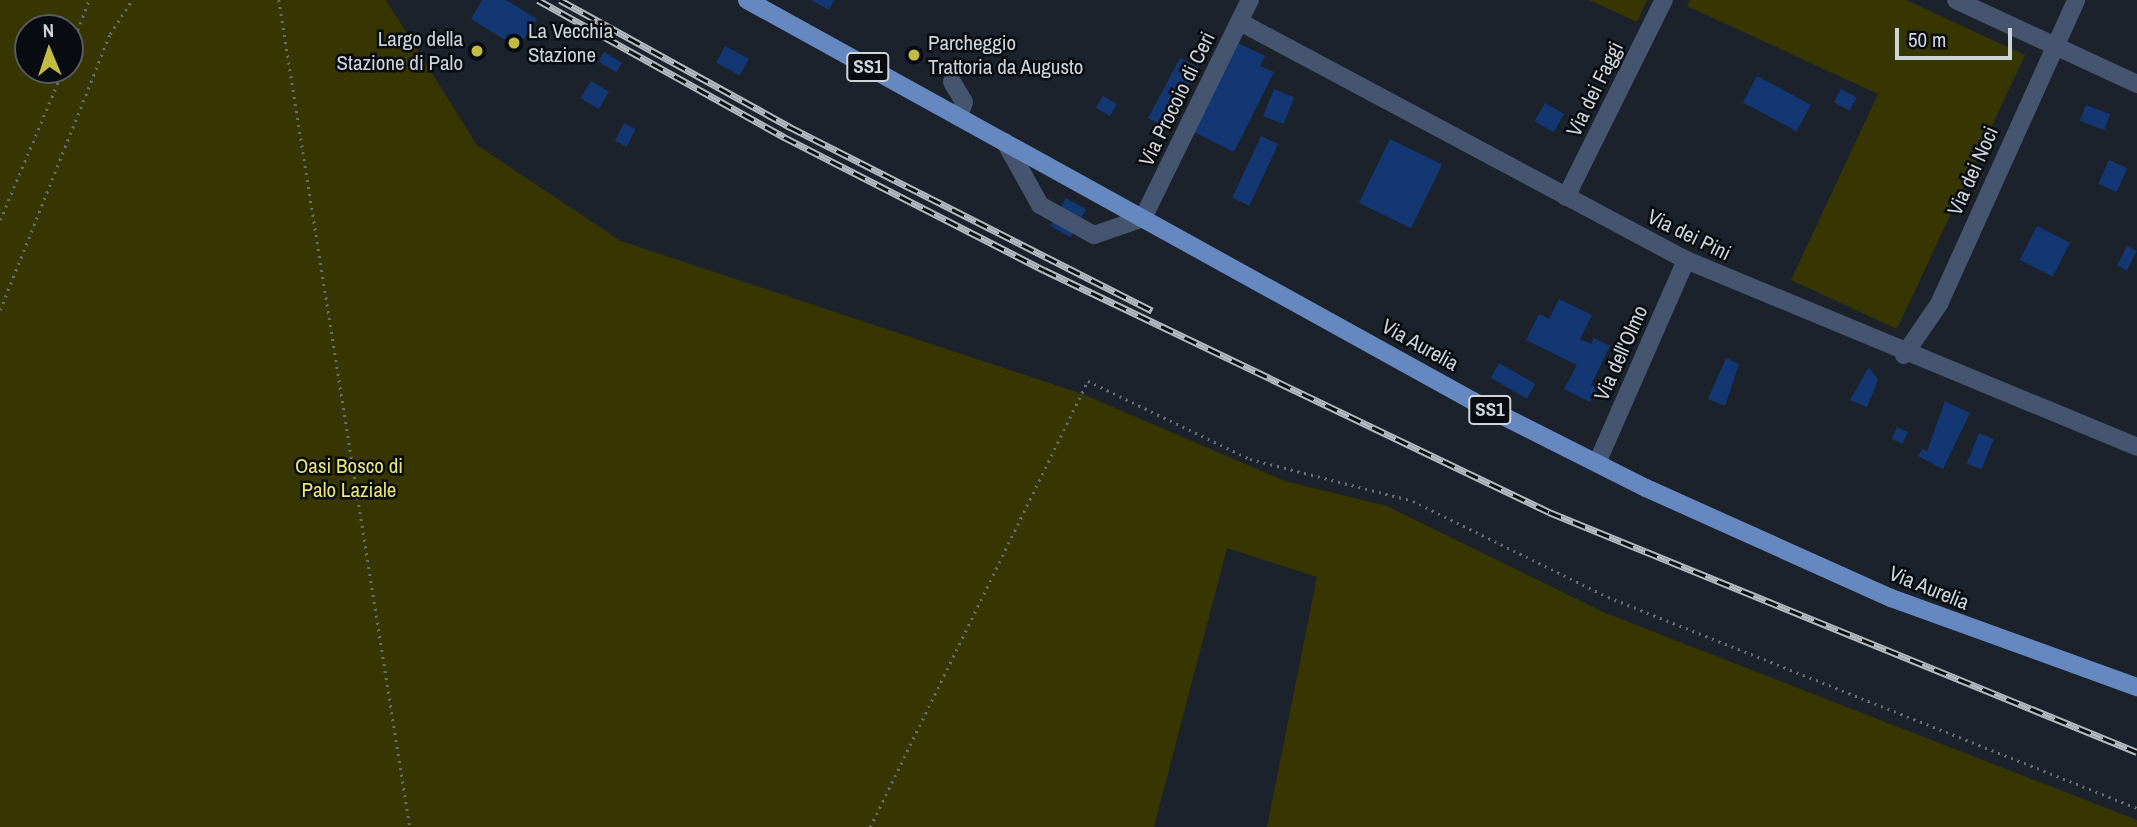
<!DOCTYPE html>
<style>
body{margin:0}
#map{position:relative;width:2137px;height:827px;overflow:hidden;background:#1b222c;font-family:"Archivo Narrow",sans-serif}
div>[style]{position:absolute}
.green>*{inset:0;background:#383600}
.building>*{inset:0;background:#133772;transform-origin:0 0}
.path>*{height:2.5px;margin-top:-1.25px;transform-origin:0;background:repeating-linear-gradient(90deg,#676d76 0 2px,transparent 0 7px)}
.minor>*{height:18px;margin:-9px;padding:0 9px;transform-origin:9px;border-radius:9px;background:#455570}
.major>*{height:18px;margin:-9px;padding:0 9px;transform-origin:9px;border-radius:9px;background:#6688c0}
.rail>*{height:7px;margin-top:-3.5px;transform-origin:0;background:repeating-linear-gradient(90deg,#080b10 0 13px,#b4b9c0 0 26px);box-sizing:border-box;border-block:2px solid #b4b9c0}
.dots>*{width:19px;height:19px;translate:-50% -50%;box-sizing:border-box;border:4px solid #080b10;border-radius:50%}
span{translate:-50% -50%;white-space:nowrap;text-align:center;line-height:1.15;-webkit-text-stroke:5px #080b10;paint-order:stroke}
.shield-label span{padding:2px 5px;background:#080b10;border:2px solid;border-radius:5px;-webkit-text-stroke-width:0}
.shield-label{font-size:19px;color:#cfd3da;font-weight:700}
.poi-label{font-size:21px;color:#cfd3da}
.left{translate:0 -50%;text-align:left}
.right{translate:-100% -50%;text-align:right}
.street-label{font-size:21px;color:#cfd3da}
.park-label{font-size:21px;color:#e9e56f}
.north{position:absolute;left:14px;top:14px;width:70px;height:70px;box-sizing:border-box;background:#080b10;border:2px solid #585b61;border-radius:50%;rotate:358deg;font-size:19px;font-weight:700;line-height:28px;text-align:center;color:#cfd3da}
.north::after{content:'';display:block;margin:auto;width:24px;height:32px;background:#c2bd3f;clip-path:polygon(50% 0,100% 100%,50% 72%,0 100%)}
.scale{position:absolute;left:1895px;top:28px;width:117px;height:32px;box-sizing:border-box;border:4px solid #cfd3da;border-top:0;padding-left:9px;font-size:21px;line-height:24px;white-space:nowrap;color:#cfd3da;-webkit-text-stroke:5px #080b10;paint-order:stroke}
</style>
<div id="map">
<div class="green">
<i style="clip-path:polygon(evenodd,0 0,386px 0,477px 145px,621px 241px,1085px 395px,1285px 481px,1387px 506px,1603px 612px,2137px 820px,2137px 827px,1267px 827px,1317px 577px,1227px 548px,1154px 827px,0 827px,0 0,28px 28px,70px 28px,70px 70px,28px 70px,28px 28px)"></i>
<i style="clip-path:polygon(1589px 0,1647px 0,1637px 22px)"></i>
<i style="clip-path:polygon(1690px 0,1906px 0,2025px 55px,1897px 329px,1791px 280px,1878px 94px,1687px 6px)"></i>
</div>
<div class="building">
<i style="clip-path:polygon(482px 0,506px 0,537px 19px,518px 48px,471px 19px)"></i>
<i style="clip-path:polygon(811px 0,834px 0,829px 10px)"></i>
<i style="clip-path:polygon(1234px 41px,1265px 56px,1260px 66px,1274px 72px,1234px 152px,1190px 130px)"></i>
<i style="left:725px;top:46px;width:27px;height:19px;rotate:28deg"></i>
<i style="left:604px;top:52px;width:21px;height:11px;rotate:31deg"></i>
<i style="left:1180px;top:58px;width:21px;height:68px;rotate:28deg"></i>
<i style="left:1757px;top:76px;width:61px;height:30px;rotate:28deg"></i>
<i style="left:591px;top:81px;width:21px;height:20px;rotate:31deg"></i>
<i style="left:1274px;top:89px;width:22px;height:29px;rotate:22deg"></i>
<i style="left:1841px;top:89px;width:18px;height:15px;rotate:29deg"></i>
<i style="left:1103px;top:96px;width:16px;height:14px;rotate:30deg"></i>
<i style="left:1545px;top:103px;width:22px;height:21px;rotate:30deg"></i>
<i style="left:2086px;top:105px;width:26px;height:17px;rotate:21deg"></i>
<i style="left:624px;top:123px;width:13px;height:20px;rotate:27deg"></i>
<i style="left:1261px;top:136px;width:19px;height:68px;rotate:25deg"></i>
<i style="left:1390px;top:139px;width:58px;height:71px;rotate:26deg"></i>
<i style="left:2109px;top:160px;width:20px;height:26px;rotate:24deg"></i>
<i style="left:1066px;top:198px;width:23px;height:32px;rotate:29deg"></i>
<i style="left:2037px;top:226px;width:37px;height:38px;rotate:27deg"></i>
<i style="left:2127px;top:246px;width:11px;height:22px;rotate:27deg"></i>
<i style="clip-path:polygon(1559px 299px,1592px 315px,1580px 339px,1591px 344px,1594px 338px,1610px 346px,1591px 385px,1598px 388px,1590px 402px,1564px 389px,1577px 365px,1526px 340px,1539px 314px,1549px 319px)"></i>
<i style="clip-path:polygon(1726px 358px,1739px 364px,1725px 406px,1708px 399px)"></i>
<i style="left:1499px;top:363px;width:42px;height:17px;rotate:30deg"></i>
<i style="clip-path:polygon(1869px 367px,1878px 380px,1867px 407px,1850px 400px)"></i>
<i style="clip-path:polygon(1945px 401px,1970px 413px,1943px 469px,1918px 456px,1922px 449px,1927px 451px)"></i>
<i style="left:1897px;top:427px;width:12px;height:13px;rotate:24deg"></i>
<i style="left:1979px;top:433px;width:16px;height:33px;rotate:22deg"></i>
</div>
<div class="path">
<i style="left:279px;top:0;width:837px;rotate:81deg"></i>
<i style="left:70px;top:50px;width:53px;rotate:-69.2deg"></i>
<i style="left:0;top:220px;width:163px;rotate:-67.2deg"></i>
<i style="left:0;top:310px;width:297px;rotate:-68.3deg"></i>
<i style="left:110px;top:34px;width:40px;rotate:-57.1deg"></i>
<i style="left:870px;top:827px;width:496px;rotate:-64deg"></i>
<i style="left:1088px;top:381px;width:180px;rotate:25.7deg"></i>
<i style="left:1250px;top:459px;width:168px;rotate:14.4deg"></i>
<i style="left:1413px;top:501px;width:217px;rotate:26.2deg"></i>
<i style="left:1608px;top:597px;width:570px;rotate:21.75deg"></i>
</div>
<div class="minor">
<i style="left:1956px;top:0;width:200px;rotate:24.9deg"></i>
<i style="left:1240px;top:22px;width:506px;rotate:28.09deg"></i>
<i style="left:1686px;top:260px;width:488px;rotate:22.5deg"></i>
<i style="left:952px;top:82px;width:23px;rotate:59deg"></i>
<i style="left:964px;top:102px;width:16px;rotate:108deg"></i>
<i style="left:1005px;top:142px;width:72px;rotate:60.9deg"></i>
<i style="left:1040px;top:205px;width:62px;rotate:29.1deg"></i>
<i style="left:1094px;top:235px;width:52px;rotate:-19.1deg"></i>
<i style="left:1143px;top:218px;width:243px;rotate:-63.9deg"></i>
<i style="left:1566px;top:197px;width:220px;rotate:-63.6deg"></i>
<i style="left:1904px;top:355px;width:62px;rotate:-55.5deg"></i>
<i style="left:1939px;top:304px;width:333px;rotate:-65.7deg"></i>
<i style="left:1597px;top:463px;width:222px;rotate:-66.3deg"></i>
</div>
<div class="major">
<i style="left:747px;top:0;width:829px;rotate:28.91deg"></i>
<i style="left:1473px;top:401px;width:194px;rotate:26.7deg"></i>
<i style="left:1646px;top:488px;width:269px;rotate:24.2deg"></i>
<i style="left:1891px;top:598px;width:262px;rotate:19.9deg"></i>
</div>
<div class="rail">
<i style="left:538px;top:0;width:282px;rotate:29.1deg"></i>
<i style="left:784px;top:137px;width:292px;rotate:27.1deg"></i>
<i style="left:1044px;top:270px;width:560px;rotate:25.6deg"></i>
<i style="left:1549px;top:512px;width:635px;rotate:22.2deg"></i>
<i style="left:560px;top:0;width:263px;rotate:28.9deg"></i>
<i style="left:790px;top:127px;width:406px;rotate:26.9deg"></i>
</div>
<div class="dots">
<i style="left:514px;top:43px;background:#c2bd3f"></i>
<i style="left:477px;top:51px;background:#c2bd3f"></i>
<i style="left:914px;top:55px;background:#c2bd3f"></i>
</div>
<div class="shield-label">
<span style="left:868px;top:67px">SS1</span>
<span style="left:1490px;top:410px">SS1</span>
</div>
<div class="poi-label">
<span class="left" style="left:528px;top:43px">La Vecchia<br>Stazione</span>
<span class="right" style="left:463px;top:51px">Largo della<br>Stazione di Palo</span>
<span class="left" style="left:928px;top:55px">Parcheggio<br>Trattoria da Augusto</span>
</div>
<div class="street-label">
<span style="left:1595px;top:89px;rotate:-64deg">Via dei Faggi</span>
<span style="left:1177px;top:99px;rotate:-64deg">Via Procoio di Ceri</span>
<span style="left:1973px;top:171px;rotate:-66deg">Via dei Noci</span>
<span style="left:1689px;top:235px;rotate:26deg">Via dei Pini</span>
<span style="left:1420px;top:345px;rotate:29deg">Via Aurelia</span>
<span style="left:1621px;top:353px;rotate:-66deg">Via dell'Olmo</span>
<span style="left:1929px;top:588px;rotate:22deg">Via Aurelia</span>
</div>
<div class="park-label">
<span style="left:349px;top:478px">Oasi Bosco di<br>Palo Laziale</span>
</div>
<div class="north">N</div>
<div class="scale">50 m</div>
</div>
